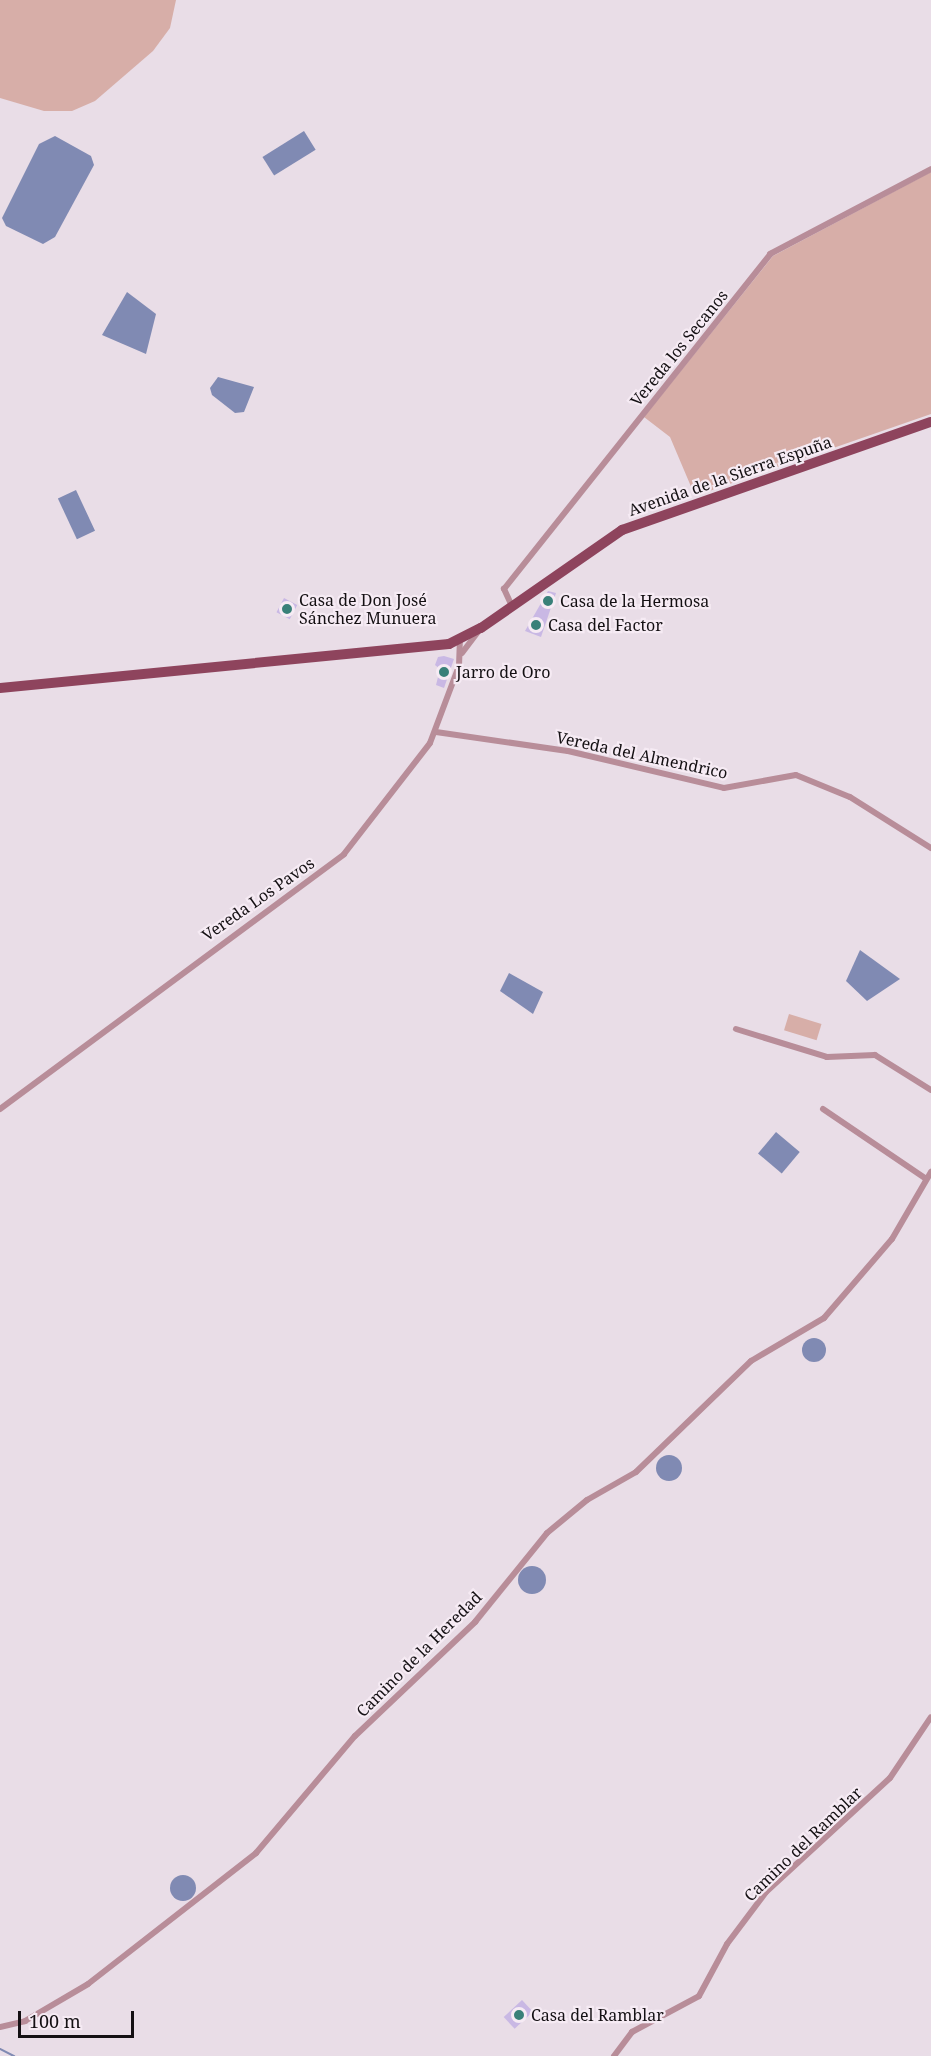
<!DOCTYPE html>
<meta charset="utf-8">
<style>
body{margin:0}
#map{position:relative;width:931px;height:2056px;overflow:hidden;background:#e9dde7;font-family:"Noto Serif",serif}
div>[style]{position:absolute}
.green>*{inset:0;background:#d7aea8;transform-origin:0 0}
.water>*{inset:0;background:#808ab3;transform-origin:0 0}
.round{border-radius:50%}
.stream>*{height:2px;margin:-1px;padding:0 1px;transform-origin:1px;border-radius:1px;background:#808ab3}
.building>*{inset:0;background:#c9b8e4;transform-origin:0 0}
.street>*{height:6px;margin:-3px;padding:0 3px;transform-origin:3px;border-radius:3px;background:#b88d99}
.primary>*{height:10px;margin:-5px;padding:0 5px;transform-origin:5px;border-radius:5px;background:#8e445d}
.dots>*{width:16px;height:16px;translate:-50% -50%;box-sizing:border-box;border:3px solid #f6ebf4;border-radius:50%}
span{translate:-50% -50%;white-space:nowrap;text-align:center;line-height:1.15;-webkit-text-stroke:4.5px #f6ebf4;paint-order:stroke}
.street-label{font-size:16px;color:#141013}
.poi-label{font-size:16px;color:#141013}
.left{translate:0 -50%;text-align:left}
.scale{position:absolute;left:18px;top:2011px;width:116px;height:27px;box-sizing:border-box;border:3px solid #141013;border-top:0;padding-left:8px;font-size:18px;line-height:21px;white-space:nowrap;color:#141013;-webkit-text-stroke:4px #f6ebf4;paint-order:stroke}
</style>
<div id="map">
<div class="green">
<i style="clip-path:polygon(0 0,176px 0,170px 28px,153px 51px,95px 101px,72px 111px,44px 111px,0 98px)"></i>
<i style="clip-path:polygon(931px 172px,931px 414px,695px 496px,670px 437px,644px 417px,773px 256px)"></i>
<i style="left:789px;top:1014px;width:34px;height:17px;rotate:17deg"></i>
</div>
<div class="water">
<i style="left:304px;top:131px;width:22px;height:49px;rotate:58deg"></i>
<i style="clip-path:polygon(55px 136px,91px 156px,94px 165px,55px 237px,43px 244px,6px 226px,2px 218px,39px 144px)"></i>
<i style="clip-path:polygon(127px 292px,156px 314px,146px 354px,102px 335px)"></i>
<i style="clip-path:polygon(218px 377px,254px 387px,244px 412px,235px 413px,212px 395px,210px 388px)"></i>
<i style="left:76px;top:490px;width:45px;height:20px;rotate:65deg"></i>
<i style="clip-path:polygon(860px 950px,900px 979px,867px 1001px,846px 981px)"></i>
<i style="clip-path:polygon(509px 973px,543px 992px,533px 1014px,500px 991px)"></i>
<i style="left:776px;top:1132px;width:31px;height:28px;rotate:40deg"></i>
<i class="round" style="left:802px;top:1338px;width:24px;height:24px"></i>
<i class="round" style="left:656px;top:1455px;width:26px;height:26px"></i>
<i class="round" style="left:518px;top:1566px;width:28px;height:28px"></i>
<i class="round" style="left:170px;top:1875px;width:26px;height:26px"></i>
</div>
<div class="stream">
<i style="left:0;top:2049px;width:16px;rotate:27deg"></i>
</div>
<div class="building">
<i style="clip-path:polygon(548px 591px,556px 593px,541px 637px,525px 631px)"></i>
<i style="left:284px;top:598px;width:15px;height:16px;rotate:28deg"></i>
<i style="clip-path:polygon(444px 656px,454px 659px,444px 688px,436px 685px,440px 669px,435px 665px,438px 657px)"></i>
<i style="left:522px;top:2000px;width:16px;height:25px;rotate:47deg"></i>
</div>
<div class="street">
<i style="left:511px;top:604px;width:17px;rotate:-115deg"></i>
<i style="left:504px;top:589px;width:428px;rotate:-51.5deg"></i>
<i style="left:770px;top:254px;width:182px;rotate:-27.8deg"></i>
<i style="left:462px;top:653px;width:26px;rotate:-53deg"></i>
<i style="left:436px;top:732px;width:133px;rotate:8.2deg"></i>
<i style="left:568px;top:751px;width:160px;rotate:13.3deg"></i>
<i style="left:724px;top:788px;width:73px;rotate:-10.2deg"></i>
<i style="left:796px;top:775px;width:58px;rotate:22.2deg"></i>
<i style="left:850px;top:797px;width:96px;rotate:32.2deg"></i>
<i style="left:736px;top:1029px;width:95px;rotate:17.1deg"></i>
<i style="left:827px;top:1057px;width:48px;rotate:-2.4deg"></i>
<i style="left:875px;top:1055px;width:66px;rotate:32deg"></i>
<i style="left:0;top:1109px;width:428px;rotate:-36.5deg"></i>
<i style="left:344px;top:854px;width:140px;rotate:-52.2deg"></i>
<i style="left:430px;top:743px;width:82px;rotate:-69.4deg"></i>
<i style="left:459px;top:666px;width:26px;rotate:-88deg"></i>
<i style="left:823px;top:1109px;width:123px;rotate:34.1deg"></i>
<i style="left:0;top:2027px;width:26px;rotate:-13deg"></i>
<i style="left:25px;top:2021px;width:73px;rotate:-30.4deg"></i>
<i style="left:88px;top:1984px;width:213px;rotate:-37.9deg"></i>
<i style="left:256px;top:1853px;width:153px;rotate:-49.8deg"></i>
<i style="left:355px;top:1736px;width:166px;rotate:-43.5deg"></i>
<i style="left:475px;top:1622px;width:114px;rotate:-51deg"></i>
<i style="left:547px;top:1533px;width:52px;rotate:-39.5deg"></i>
<i style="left:587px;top:1500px;width:56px;rotate:-29.7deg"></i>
<i style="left:636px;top:1472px;width:160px;rotate:-44deg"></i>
<i style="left:751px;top:1361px;width:85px;rotate:-30.5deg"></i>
<i style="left:824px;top:1318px;width:104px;rotate:-49.3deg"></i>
<i style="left:892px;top:1239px;width:78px;rotate:-59.8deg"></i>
<i style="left:614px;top:2056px;width:30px;rotate:-53deg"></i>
<i style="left:632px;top:2032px;width:76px;rotate:-28.2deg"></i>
<i style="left:699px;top:1996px;width:59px;rotate:-61.7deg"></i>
<i style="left:727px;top:1944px;width:65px;rotate:-53.1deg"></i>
<i style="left:766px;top:1892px;width:168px;rotate:-42.6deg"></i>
<i style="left:890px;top:1778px;width:73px;rotate:-56.1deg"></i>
</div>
<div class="primary">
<i style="left:0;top:688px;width:451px;rotate:-5.6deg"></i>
<i style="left:449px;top:644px;width:36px;rotate:-27deg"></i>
<i style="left:481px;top:628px;width:172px;rotate:-34.8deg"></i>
<i style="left:622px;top:530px;width:327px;rotate:-19.3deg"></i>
</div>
<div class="dots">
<i style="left:548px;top:601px;background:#398079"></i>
<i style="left:287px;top:609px;background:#398079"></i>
<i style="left:536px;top:625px;background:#398079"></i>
<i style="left:444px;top:672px;background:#398079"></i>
<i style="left:519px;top:2015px;background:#398079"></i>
</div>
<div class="street-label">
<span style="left:679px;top:348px;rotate:-51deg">Vereda los Secanos</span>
<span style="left:730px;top:476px;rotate:-19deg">Avenida de la Sierra Espuña</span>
<span style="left:642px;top:755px;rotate:12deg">Vereda del Almendrico</span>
<span style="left:258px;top:899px;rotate:-35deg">Vereda Los Pavos</span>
<span style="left:419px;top:1654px;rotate:-45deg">Camino de la Heredad</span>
<span style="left:803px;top:1844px;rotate:-44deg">Camino del Ramblar</span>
</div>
<div class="poi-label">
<span class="left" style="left:299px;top:609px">Casa de Don José<br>Sánchez Munuera</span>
<span class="left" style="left:560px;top:601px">Casa de la Hermosa</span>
<span class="left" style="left:548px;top:625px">Casa del Factor</span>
<span class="left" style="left:456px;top:672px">Jarro de Oro</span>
<span class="left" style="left:531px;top:2015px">Casa del Ramblar</span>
</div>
<div class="scale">100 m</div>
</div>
